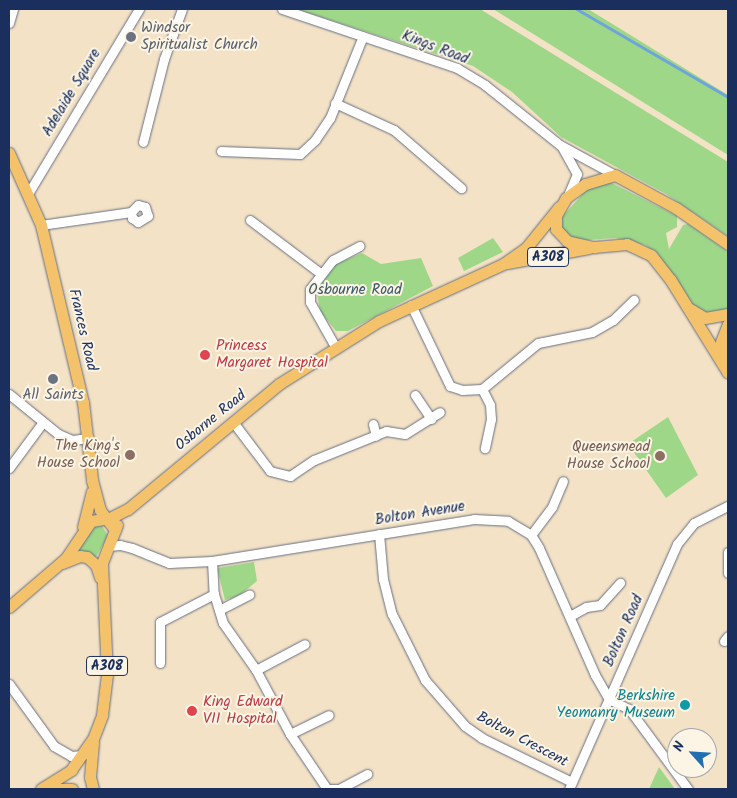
<!DOCTYPE html>
<style>
body{margin:0}
#map{position:relative;width:737px;height:798px;overflow:hidden;background:#f3e2c5;font-family:Kalam,sans-serif}
div>[style]{position:absolute}
.green>*{inset:0;background:#9fd789}
.stream>*{height:2.5px;margin:-1.25px;padding:0 1.25px;transform-origin:1.25px;border-radius:1.25px;background:#6da4db}
.roads{filter:drop-shadow(0 0 1px #676e82) drop-shadow(0 0 1px #676e82)}
.minor>*{height:9px;margin:-4.5px;padding:0 4.5px;transform-origin:4.5px;border-radius:4.5px;background:#fff}
.major>*{height:11px;margin:-5.5px;padding:0 5.5px;transform-origin:5.5px;border-radius:5.5px;background:#f3c26a}
.dots>*{width:14px;height:14px;translate:-50% -50%;box-sizing:border-box;border:2px solid #fcf5e5;border-radius:50%}
span{translate:-50% -50%;white-space:nowrap;text-align:center;line-height:1.15;-webkit-text-stroke:4px #fcf5e5;paint-order:stroke}
.shield-label span{padding:1px 4px;background:#fcf5e5;border:1px solid;border-radius:4px;-webkit-text-stroke-width:0}
.shield-label{font-size:14px;color:#1b2f5e;font-weight:700}
.worship-label{font-size:15px;color:#5b616d}
.left{translate:0 -50%;text-align:left}
.street-label{font-size:15px;color:#1b2f5e}
.park-label{font-size:15px;color:#3c5969}
.health-label{font-size:15px;color:#be3a42}
.education-label{font-size:15px;color:#785e54}
.right{translate:-100% -50%;text-align:right}
.culture-label{font-size:15px;color:#0d838f}
.frame{position:absolute;inset:0;border:10px solid #1b2f5e;pointer-events:none}
.north{position:absolute;left:667px;top:728px;width:50px;height:50px;box-sizing:border-box;background:#fcf5e5;border:1px solid #a2a6af;border-radius:50%;rotate:296deg;font-size:14px;font-weight:700;line-height:20px;text-align:center;color:#1b2f5e}
.north::after{content:'';display:block;margin:auto;width:18px;height:22px;background:#1f6fb2;clip-path:polygon(50% 0,100% 100%,50% 72%,0 100%)}
</style>
<div id="map">
<div class="green">
<i style="clip-path:polygon(296px 9px,480px 9px,728px 162px,728px 236px,666px 194px,561px 137px,512px 92px,473px 66px)"></i>
<i style="clip-path:polygon(493px 9px,588px 9px,728px 95px,728px 155px)"></i>
<i style="clip-path:polygon(606px 180px,677px 216px,677px 227px,666px 233px,669px 249px,683px 225px,688px 224px,728px 252px,728px 309px,711px 317px,695px 310px,657px 253px,645px 245px,615px 238px,574px 241px,559px 229px,561px 218px,588px 188px)"></i>
<i style="clip-path:polygon(493px 238px,503px 252px,464px 271px,458px 258px)"></i>
<i style="clip-path:polygon(362px 253px,381px 264px,421px 258px,433px 286px,348px 331px,336px 331px,320px 311px,317px 293px,319px 283px,332px 266px)"></i>
<i style="clip-path:polygon(668px 417px,698px 475px,666px 498px,628px 444px)"></i>
<i style="clip-path:polygon(101px 524px,108px 536px,96px 557px,78px 551px,88px 528px)"></i>
<i style="clip-path:polygon(254px 562px,257px 581px,239px 596px,225px 600px,217px 568px)"></i>
<i style="clip-path:polygon(659px 767px,675px 789px,649px 789px)"></i>
</div>
<div class="stream">
<i style="left:577px;top:9px;width:175px;rotate:30.2deg"></i>
</div>
<div class="roads">
<div class="minor">
<i style="left:282px;top:9px;width:185px;rotate:18.6deg"></i>
<i style="left:457px;top:68px;width:33px;rotate:31deg"></i>
<i style="left:485px;top:85px;width:96px;rotate:38.7deg"></i>
<i style="left:560px;top:145px;width:63px;rotate:28.6deg"></i>
<i style="left:9px;top:23px;width:15px;rotate:-74deg"></i>
<i style="left:335px;top:103px;width:65px;rotate:24.6deg"></i>
<i style="left:394px;top:130px;width:89px;rotate:40.9deg"></i>
<i style="left:143px;top:142px;width:86px;rotate:-75.8deg"></i>
<i style="left:164px;top:59px;width:53px;rotate:-70.2deg"></i>
<i style="left:562px;top:147px;width:31px;rotate:61deg"></i>
<i style="left:577px;top:174px;width:21px;rotate:113deg"></i>
<i style="left:221px;top:151px;width:79px;rotate:2.2deg"></i>
<i style="left:300px;top:154px;width:21px;rotate:-43deg"></i>
<i style="left:315px;top:140px;width:27px;rotate:-56deg"></i>
<i style="left:330px;top:118px;width:88px;rotate:-68.1deg"></i>
<i style="left:29px;top:192px;width:214px;rotate:-59deg"></i>
<i style="left:250px;top:220px;width:88px;rotate:37.1deg"></i>
<i style="left:41px;top:225px;width:91px;rotate:-8.2deg"></i>
<i style="left:131px;top:212px;width:10px;rotate:-45deg"></i>
<i style="left:138px;top:205px;width:7px;rotate:16deg"></i>
<i style="left:145px;top:207px;width:9px;rotate:72deg"></i>
<i style="left:148px;top:216px;width:12px;rotate:149deg"></i>
<i style="left:138px;top:222px;width:7px;rotate:-146deg"></i>
<i style="left:132px;top:218px;width:6px;rotate:-99deg"></i>
<i style="left:411px;top:305px;width:90px;rotate:64.3deg"></i>
<i style="left:450px;top:386px;width:13px;rotate:18deg"></i>
<i style="left:462px;top:390px;width:20px;rotate:-3deg"></i>
<i style="left:482px;top:389px;width:72px;rotate:-39.4deg"></i>
<i style="left:538px;top:343px;width:55px;rotate:-11.5deg"></i>
<i style="left:592px;top:332px;width:24px;rotate:-30deg"></i>
<i style="left:613px;top:320px;width:29px;rotate:-44deg"></i>
<i style="left:336px;top:348px;width:53px;rotate:-119.5deg"></i>
<i style="left:310px;top:302px;width:13px;rotate:-90deg"></i>
<i style="left:310px;top:289px;width:37px;rotate:-52deg"></i>
<i style="left:333px;top:260px;width:30px;rotate:-28deg"></i>
<i style="left:482px;top:389px;width:18px;rotate:63deg"></i>
<i style="left:490px;top:405px;width:14px;rotate:86deg"></i>
<i style="left:491px;top:419px;width:30px;rotate:102deg"></i>
<i style="left:9px;top:394px;width:63px;rotate:39.2deg"></i>
<i style="left:58px;top:434px;width:15px;rotate:23deg"></i>
<i style="left:72px;top:440px;width:17px;rotate:-7deg"></i>
<i style="left:415px;top:395px;width:29px;rotate:56deg"></i>
<i style="left:233px;top:422px;width:61px;rotate:52.9deg"></i>
<i style="left:270px;top:471px;width:21px;rotate:14deg"></i>
<i style="left:290px;top:476px;width:29px;rotate:-34deg"></i>
<i style="left:314px;top:460px;width:78px;rotate:-21.9deg"></i>
<i style="left:386px;top:431px;width:19px;rotate:9deg"></i>
<i style="left:405px;top:434px;width:41px;rotate:-32.2deg"></i>
<i style="left:373px;top:424px;width:12px;rotate:76deg"></i>
<i style="left:9px;top:468px;width:57px;rotate:-53.5deg"></i>
<i style="left:379px;top:534px;width:45px;rotate:84.9deg"></i>
<i style="left:383px;top:579px;width:36px;rotate:76deg"></i>
<i style="left:392px;top:614px;width:74px;rotate:63.4deg"></i>
<i style="left:425px;top:680px;width:61px;rotate:49deg"></i>
<i style="left:465px;top:726px;width:21px;rotate:35deg"></i>
<i style="left:482px;top:738px;width:100px;rotate:26.1deg"></i>
<i style="left:531px;top:535px;width:35px;rotate:-53deg"></i>
<i style="left:552px;top:507px;width:28px;rotate:-67deg"></i>
<i style="left:108px;top:546px;width:12px;rotate:-5deg"></i>
<i style="left:120px;top:545px;width:12px;rotate:14deg"></i>
<i style="left:132px;top:548px;width:40px;rotate:22deg"></i>
<i style="left:169px;top:563px;width:43px;rotate:-2.7deg"></i>
<i style="left:212px;top:561px;width:265px;rotate:-9.1deg"></i>
<i style="left:474px;top:519px;width:34px;rotate:3deg"></i>
<i style="left:508px;top:521px;width:27px;rotate:31deg"></i>
<i style="left:531px;top:535px;width:15px;rotate:58deg"></i>
<i style="left:539px;top:548px;width:139px;rotate:66.2deg"></i>
<i style="left:595px;top:675px;width:28px;rotate:60deg"></i>
<i style="left:609px;top:699px;width:22px;rotate:27deg"></i>
<i style="left:629px;top:709px;width:99px;rotate:53.6deg"></i>
<i style="left:728px;top:552px;width:21px;rotate:90deg"></i>
<i style="left:212px;top:561px;width:33px;rotate:87deg"></i>
<i style="left:214px;top:594px;width:30px;rotate:73deg"></i>
<i style="left:223px;top:623px;width:57px;rotate:54.9deg"></i>
<i style="left:256px;top:670px;width:72px;rotate:62deg"></i>
<i style="left:290px;top:734px;width:66px;rotate:56.1deg"></i>
<i style="left:327px;top:789px;width:12px"></i>
<i style="left:339px;top:789px;width:32px;rotate:-28deg"></i>
<i style="left:219px;top:610px;width:34px;rotate:-27deg"></i>
<i style="left:570px;top:616px;width:18px;rotate:-29deg"></i>
<i style="left:586px;top:607px;width:14px;rotate:-8deg"></i>
<i style="left:600px;top:605px;width:30px;rotate:-48deg"></i>
<i style="left:724px;top:641px;width:6px;rotate:-51deg"></i>
<i style="left:160px;top:663px;width:41px;rotate:-90deg"></i>
<i style="left:160px;top:622px;width:61px;rotate:-27.4deg"></i>
<i style="left:256px;top:670px;width:55px;rotate:-28deg"></i>
<i style="left:9px;top:684px;width:77px;rotate:54deg"></i>
<i style="left:54px;top:746px;width:20px;rotate:30deg"></i>
<i style="left:71px;top:756px;width:12px;rotate:-5deg"></i>
<i style="left:290px;top:734px;width:43px;rotate:-26deg"></i>
<i style="left:569px;top:789px;width:268px;rotate:-66.2deg"></i>
<i style="left:677px;top:544px;width:27px;rotate:-51deg"></i>
<i style="left:694px;top:523px;width:38px;rotate:-27deg"></i>
</div>
<div class="major">
<i style="left:9px;top:153px;width:79px;rotate:66deg"></i>
<i style="left:41px;top:225px;width:182px;rotate:76.7deg"></i>
<i style="left:83px;top:402px;width:79px;rotate:83.4deg"></i>
<i style="left:92px;top:480px;width:31px;rotate:75deg"></i>
<i style="left:100px;top:510px;width:25px;rotate:53deg"></i>
<i style="left:728px;top:244px;width:63px;rotate:-145.3deg"></i>
<i style="left:676px;top:208px;width:69px;rotate:-151.6deg"></i>
<i style="left:615px;top:175px;width:31px;rotate:163deg"></i>
<i style="left:585px;top:184px;width:24px;rotate:144deg"></i>
<i style="left:566px;top:198px;width:20px;rotate:120deg"></i>
<i style="left:556px;top:215px;width:14px;rotate:90deg"></i>
<i style="left:556px;top:229px;width:16px;rotate:47deg"></i>
<i style="left:567px;top:241px;width:28px;rotate:13deg"></i>
<i style="left:594px;top:247px;width:33px;rotate:-5deg"></i>
<i style="left:627px;top:244px;width:26px;rotate:25deg"></i>
<i style="left:651px;top:255px;width:31px;rotate:52deg"></i>
<i style="left:670px;top:279px;width:110px;rotate:58.3deg"></i>
<i style="left:507px;top:263px;width:83px;rotate:-10.4deg"></i>
<i style="left:690px;top:309px;width:17px;rotate:31deg"></i>
<i style="left:705px;top:318px;width:23px;rotate:-10deg"></i>
<i style="left:723px;top:363px;width:21px;rotate:-95deg"></i>
<i style="left:721px;top:342px;width:19px;rotate:-69deg"></i>
<i style="left:83px;top:527px;width:36px;rotate:-76deg"></i>
<i style="left:62px;top:563px;width:19px;rotate:-21deg"></i>
<i style="left:80px;top:556px;width:7px;rotate:8deg"></i>
<i style="left:87px;top:557px;width:12px;rotate:42deg"></i>
<i style="left:96px;top:565px;width:13px;rotate:72deg"></i>
<i style="left:9px;top:607px;width:75px;rotate:-40.7deg"></i>
<i style="left:66px;top:558px;width:45px;rotate:-56deg"></i>
<i style="left:91px;top:521px;width:19px;rotate:-9deg"></i>
<i style="left:110px;top:518px;width:20px;rotate:-27deg"></i>
<i style="left:128px;top:509px;width:196px;rotate:-39.6deg"></i>
<i style="left:279px;top:384px;width:118px;rotate:-32.2deg"></i>
<i style="left:379px;top:321px;width:136px;rotate:-24.7deg"></i>
<i style="left:503px;top:264px;width:28px;rotate:-35deg"></i>
<i style="left:526px;top:248px;width:53px;rotate:-51.2deg"></i>
<i style="left:93px;top:743px;width:34px;rotate:95deg"></i>
<i style="left:90px;top:777px;width:12px;rotate:76deg"></i>
<i style="left:41px;top:789px;width:36px;rotate:-32deg"></i>
<i style="left:71px;top:770px;width:38px;rotate:-55deg"></i>
<i style="left:93px;top:739px;width:26px;rotate:-69deg"></i>
<i style="left:102px;top:715px;width:41px;rotate:-83deg"></i>
<i style="left:107px;top:674px;width:111px;rotate:-92.6deg"></i>
<i style="left:102px;top:563px;width:41px;rotate:-68.5deg"></i>
<i style="left:46px;top:789px;width:26px"></i>
</div>
</div>
<div class="dots">
<i style="left:131px;top:37px;background:#6b7280"></i>
<i style="left:205px;top:355px;background:#e0444e"></i>
<i style="left:53px;top:379px;background:#6b7280"></i>
<i style="left:130px;top:455px;background:#8d6e63"></i>
<i style="left:660px;top:456px;background:#8d6e63"></i>
<i style="left:685px;top:705px;background:#0f9aa8"></i>
<i style="left:192px;top:711px;background:#e0444e"></i>
</div>
<div class="shield-label">
<span style="left:548px;top:257px">A308</span>
<span style="left:107px;top:666px">A308</span>
</div>
<div class="worship-label">
<span class="left" style="left:141px;top:37px">Windsor<br>Spiritualist Church</span>
<span style="left:53px;top:396px">All Saints</span>
</div>
<div class="street-label">
<span style="left:435px;top:48px;rotate:21deg">Kings Road</span>
<span style="left:72px;top:93px;rotate:-59deg">Adelaide Square</span>
<span style="left:82px;top:330px;rotate:77deg">Frances Road</span>
<span style="left:211px;top:421px;rotate:-39deg">Osborne Road</span>
<span style="left:420px;top:514px;rotate:-9deg">Bolton Avenue</span>
<span style="left:624px;top:631px;rotate:-66deg">Bolton Road</span>
<span style="left:522px;top:740px;rotate:28deg">Bolton Crescent</span>
</div>
<div class="park-label">
<span style="left:355px;top:291px">Osbourne Road</span>
</div>
<div class="health-label">
<span class="left" style="left:216px;top:355px">Princess<br>Margaret Hospital</span>
<span class="left" style="left:203px;top:711px">King Edward<br>VII Hospital</span>
</div>
<div class="education-label">
<span class="right" style="left:120px;top:455px">The King's<br>House School</span>
<span class="right" style="left:650px;top:456px">Queensmead<br>House School</span>
</div>
<div class="culture-label">
<span class="right" style="left:675px;top:705px">Berkshire<br>Yeomanry Museum</span>
</div>
<div class="frame"></div>
<div class="north">N</div>
</div>
